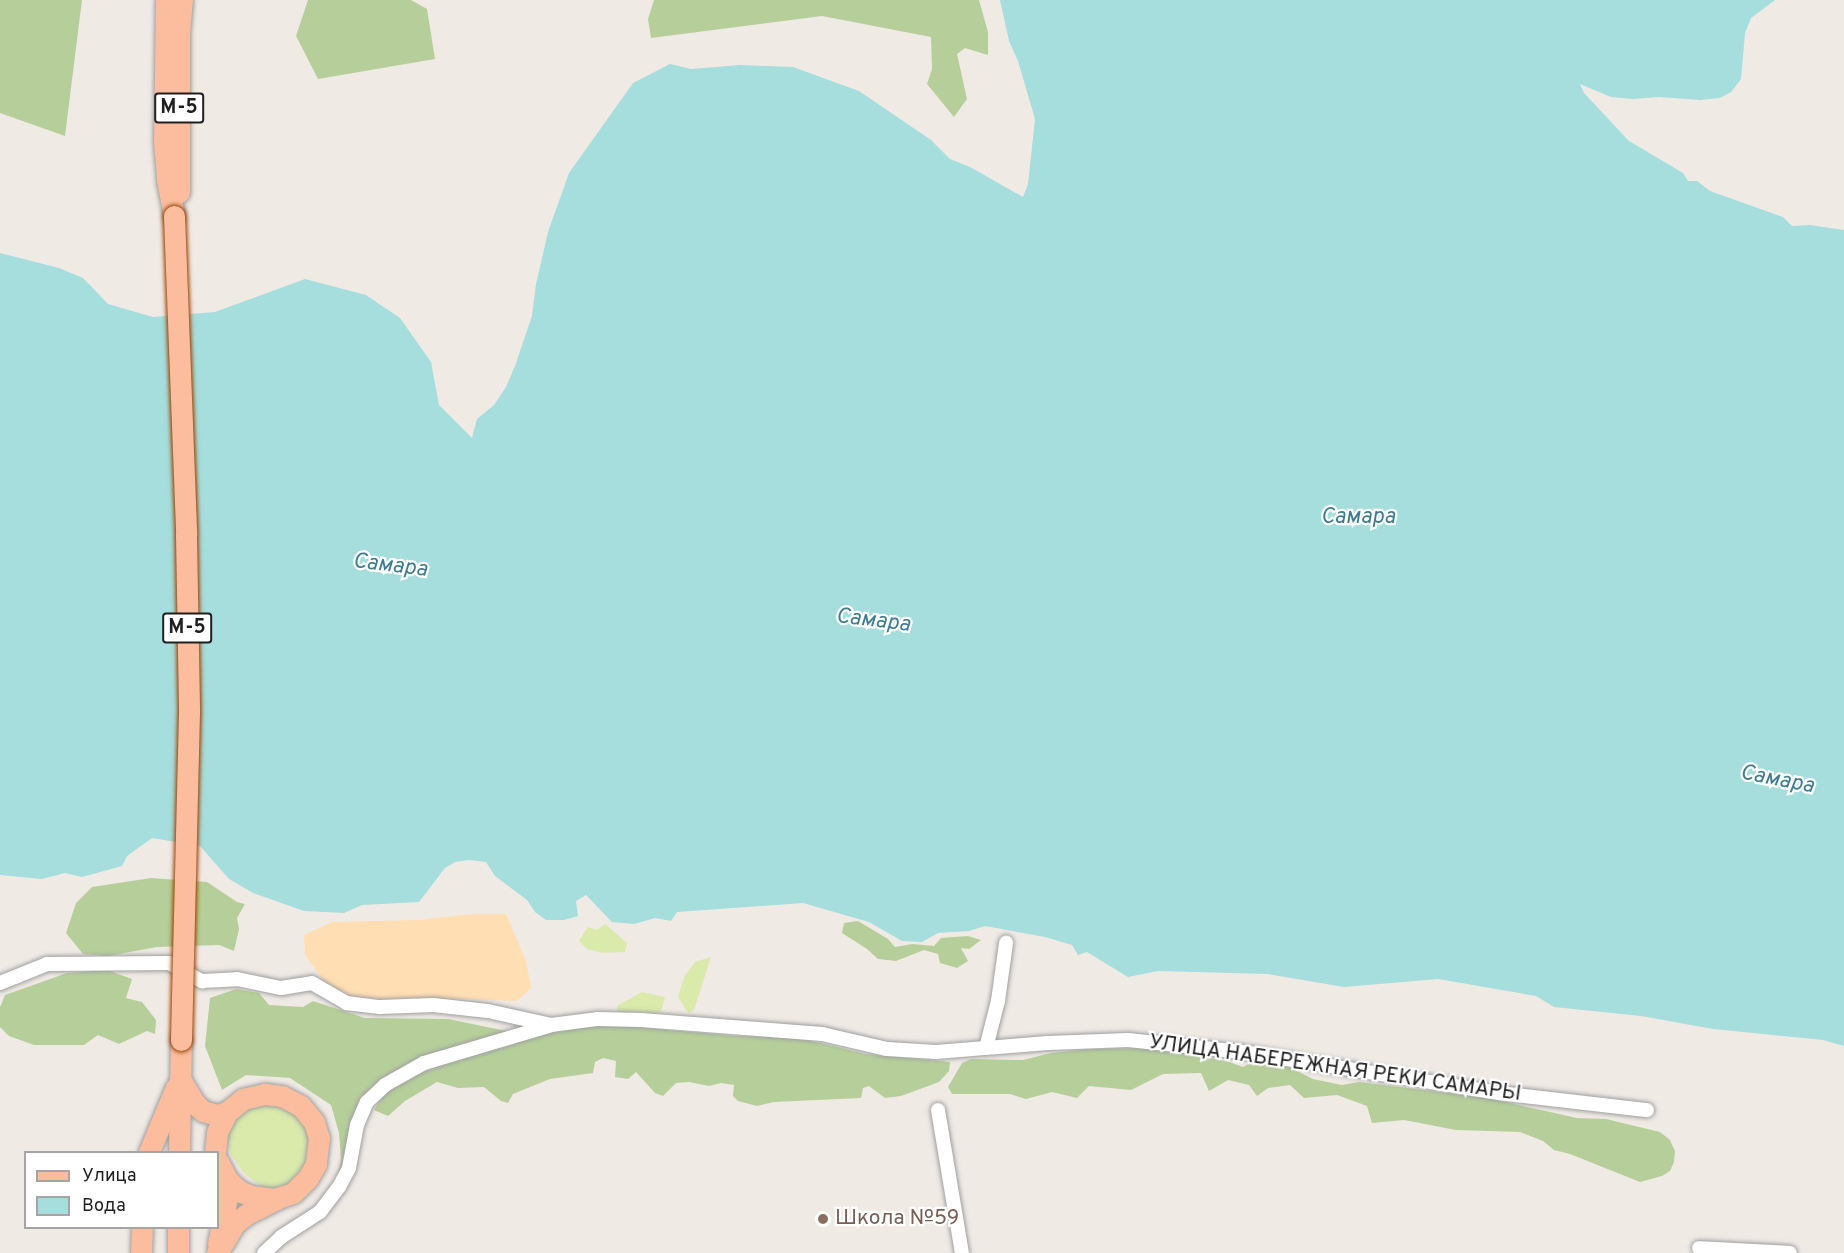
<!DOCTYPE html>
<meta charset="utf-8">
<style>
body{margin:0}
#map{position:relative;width:1844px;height:1253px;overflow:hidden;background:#f0eae5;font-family:Overpass,sans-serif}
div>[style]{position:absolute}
.grass>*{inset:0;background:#d9eaab}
.forest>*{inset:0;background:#b6cf9a}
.sand>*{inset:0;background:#ffdeb4}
.water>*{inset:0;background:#a5dedd}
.roads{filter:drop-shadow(0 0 2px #a0a0a0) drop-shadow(0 0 2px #a0a0a0)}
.street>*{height:14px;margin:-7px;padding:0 7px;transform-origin:7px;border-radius:7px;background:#fff}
.primary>*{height:21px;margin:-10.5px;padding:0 10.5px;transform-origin:10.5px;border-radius:10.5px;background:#fcbd9e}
.bridges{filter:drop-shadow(0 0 2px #9a4200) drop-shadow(0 0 2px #9a4200)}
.primary-bridge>*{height:21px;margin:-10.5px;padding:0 10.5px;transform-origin:10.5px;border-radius:10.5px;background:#fcbd9e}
.dots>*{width:16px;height:16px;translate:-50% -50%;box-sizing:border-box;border:3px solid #fff;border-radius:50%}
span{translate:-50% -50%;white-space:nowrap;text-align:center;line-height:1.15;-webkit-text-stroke:4.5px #fff;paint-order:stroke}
.shield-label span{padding:2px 4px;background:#fff;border:2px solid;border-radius:4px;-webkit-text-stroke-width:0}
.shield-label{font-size:20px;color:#1f1f1f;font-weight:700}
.street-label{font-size:21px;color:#1f1f1f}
.education-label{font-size:21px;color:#785e54}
.left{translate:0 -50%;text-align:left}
.water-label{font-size:22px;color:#3f7b90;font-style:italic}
.legend{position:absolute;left:24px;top:1151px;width:195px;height:78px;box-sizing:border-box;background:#fff;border:2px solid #a5a5a5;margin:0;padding:8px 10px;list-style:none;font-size:18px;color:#1f1f1f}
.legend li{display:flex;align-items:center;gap:12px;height:30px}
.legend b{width:30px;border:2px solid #a5a5a5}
</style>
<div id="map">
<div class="grass">
<i style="clip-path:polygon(605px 924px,627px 943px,625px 952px,602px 953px,587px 949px,579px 941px,588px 927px,597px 930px)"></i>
<i style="clip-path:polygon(711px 957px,694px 1010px,688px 1013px,678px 997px,684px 977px,695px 962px)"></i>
<i style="clip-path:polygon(642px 992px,665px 997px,661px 1011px,652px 1015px,617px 1012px,617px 1006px)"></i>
<i style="clip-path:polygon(261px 1105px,275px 1106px,293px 1113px,306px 1127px,311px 1138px,308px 1163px,291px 1184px,272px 1190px,263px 1188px,243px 1172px,230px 1153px,227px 1137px,227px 1126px,239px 1113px)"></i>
</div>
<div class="forest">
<i style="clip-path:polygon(0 0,82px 0,65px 136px,0 113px)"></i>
<i style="clip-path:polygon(308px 0,411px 0,427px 9px,435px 59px,318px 79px,296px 36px)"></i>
<i style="clip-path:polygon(654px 0,979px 0,988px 32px,988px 55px,965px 48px,957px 54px,967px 99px,954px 117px,927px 84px,932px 69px,931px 37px,822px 16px,651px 38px,648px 19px)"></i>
<i style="clip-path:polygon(151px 878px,207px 882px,237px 902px,245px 904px,237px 918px,239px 929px,234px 951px,219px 945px,157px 947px,108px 956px,83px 954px,66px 933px,76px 903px,92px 887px)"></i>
<i style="clip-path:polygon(858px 921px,888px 939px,895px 947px,912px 944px,934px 946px,941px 938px,968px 936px,981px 940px,969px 949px,961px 948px,968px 961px,957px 968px,940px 963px,938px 954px,924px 950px,896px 961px,878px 959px,867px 949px,842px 933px,844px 923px)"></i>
<i style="clip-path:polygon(107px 970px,132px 979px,126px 998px,142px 1002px,156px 1020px,155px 1034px,147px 1031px,119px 1044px,98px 1035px,84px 1045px,34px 1045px,9px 1036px,0 1027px,0 1007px,5px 995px,67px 973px)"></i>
<i style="clip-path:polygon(236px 989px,259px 993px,269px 1005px,303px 1007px,313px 1001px,365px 1018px,448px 1019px,526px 1035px,440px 1055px,390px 1073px,370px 1094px,335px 1193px,319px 1201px,337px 1180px,341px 1159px,339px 1133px,331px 1105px,290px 1078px,246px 1075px,222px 1090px,205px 1046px,210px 998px)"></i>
<i style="clip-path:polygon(604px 1024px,734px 1036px,795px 1037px,866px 1054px,950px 1062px,949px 1071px,939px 1082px,901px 1096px,885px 1098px,869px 1086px,863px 1088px,861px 1098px,774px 1102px,757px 1106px,738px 1101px,733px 1096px,734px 1085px,721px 1083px,709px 1086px,689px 1082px,676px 1083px,663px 1096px,655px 1093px,636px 1072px,628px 1079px,615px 1077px,616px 1061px,603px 1058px,595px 1062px,593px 1073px,550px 1079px,513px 1094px,508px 1103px,501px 1101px,484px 1087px,458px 1088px,437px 1082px,405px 1101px,388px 1116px,374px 1110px,384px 1094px,415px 1075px,454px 1061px,537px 1035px)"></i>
<i style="clip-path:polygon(1155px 1048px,1226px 1061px,1243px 1067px,1258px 1059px,1291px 1068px,1313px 1079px,1342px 1085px,1359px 1082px,1487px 1098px,1577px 1118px,1606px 1119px,1660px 1132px,1670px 1140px,1675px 1151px,1674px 1162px,1670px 1171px,1662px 1176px,1640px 1182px,1570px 1154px,1554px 1150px,1543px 1141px,1520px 1132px,1456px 1130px,1404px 1120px,1372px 1123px,1367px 1106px,1337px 1095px,1304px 1098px,1290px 1085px,1268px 1088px,1257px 1096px,1249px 1085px,1228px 1080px,1209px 1091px,1201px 1073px,1163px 1074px,1131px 1090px,1089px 1086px,1077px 1098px,1052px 1092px,1026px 1099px,1010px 1094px,952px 1094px,948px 1087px,962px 1063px,971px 1059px,1023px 1060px,1051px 1053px,1090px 1049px)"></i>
</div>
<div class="sand">
<i style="clip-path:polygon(473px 914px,506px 914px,526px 961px,531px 988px,517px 1001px,462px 999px,382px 1000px,332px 993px,305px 955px,304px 935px,332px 922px,419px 920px)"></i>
</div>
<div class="water">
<i style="clip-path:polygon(1000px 0,1775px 0,1751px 18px,1745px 33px,1741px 79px,1731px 92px,1720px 98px,1700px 100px,1659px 97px,1633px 99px,1611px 97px,1580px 84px,1584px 93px,1629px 141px,1683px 173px,1688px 181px,1697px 181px,1710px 191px,1783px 217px,1792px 226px,1810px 225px,1844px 230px,1844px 1046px,1823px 1040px,1713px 1029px,1641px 1016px,1554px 1007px,1536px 996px,1438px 979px,1344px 987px,1267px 974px,1158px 971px,1128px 977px,1087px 952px,1078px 955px,1072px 945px,1045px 937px,985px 926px,969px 931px,938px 933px,922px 942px,902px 941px,869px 922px,803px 903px,677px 912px,671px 921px,655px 918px,634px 924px,612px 922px,586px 895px,576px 901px,578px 916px,564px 920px,546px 920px,535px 912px,527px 900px,495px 876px,486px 862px,469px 860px,455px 862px,445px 868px,419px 902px,362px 905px,344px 913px,304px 911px,253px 893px,229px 879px,200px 846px,152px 838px,127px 856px,122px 866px,82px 877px,65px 873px,42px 879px,0 875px,0 253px,59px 268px,83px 278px,108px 304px,153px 317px,215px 312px,305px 279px,366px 295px,400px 318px,431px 362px,439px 405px,472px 438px,477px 419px,494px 405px,506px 387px,515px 366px,532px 316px,536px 284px,548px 232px,569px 173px,633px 83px,670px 64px,691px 69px,740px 65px,793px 67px,859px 91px,931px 140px,950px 159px,970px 167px,1023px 197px,1028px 184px,1035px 119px,1018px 61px,1009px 41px)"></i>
</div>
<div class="roads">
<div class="street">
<i style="left:0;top:983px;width:51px;rotate:-22deg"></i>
<i style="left:47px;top:964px;width:122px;rotate:-0.5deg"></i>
<i style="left:169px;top:963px;width:38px;rotate:29deg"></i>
<i style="left:202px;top:981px;width:35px;rotate:-3deg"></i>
<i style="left:237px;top:979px;width:45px;rotate:11.6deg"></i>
<i style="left:281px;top:988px;width:31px;rotate:-9deg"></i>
<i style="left:312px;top:983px;width:39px;rotate:30deg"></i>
<i style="left:346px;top:1003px;width:34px;rotate:7deg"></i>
<i style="left:380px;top:1007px;width:53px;rotate:-2.2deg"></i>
<i style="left:433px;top:1005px;width:55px;rotate:6.2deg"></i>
<i style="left:488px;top:1011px;width:65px;rotate:12.5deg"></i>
<i style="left:551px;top:1025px;width:46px;rotate:-7.4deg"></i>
<i style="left:597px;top:1019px;width:44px;rotate:1.3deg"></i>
<i style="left:641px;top:1020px;width:182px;rotate:4.4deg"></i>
<i style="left:822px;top:1034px;width:67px;rotate:13deg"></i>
<i style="left:887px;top:1049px;width:49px;rotate:3.5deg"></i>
<i style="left:936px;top:1052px;width:112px;rotate:-4.6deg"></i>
<i style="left:1048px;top:1043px;width:80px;rotate:-2.1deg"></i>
<i style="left:1128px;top:1040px;width:116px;rotate:6deg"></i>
<i style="left:1243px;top:1052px;width:259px;rotate:9.1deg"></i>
<i style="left:1499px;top:1093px;width:149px;rotate:6.6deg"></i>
<i style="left:986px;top:1048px;width:49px;rotate:-75.7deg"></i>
<i style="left:998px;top:1001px;width:59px;rotate:-82.1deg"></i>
<i style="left:938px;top:1110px;width:145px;rotate:80.5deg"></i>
<i style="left:1699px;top:1248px;width:91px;rotate:3.1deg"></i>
<i style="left:264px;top:1253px;width:23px;rotate:-43deg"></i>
<i style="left:281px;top:1237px;width:46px;rotate:-32.7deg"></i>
<i style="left:320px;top:1212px;width:31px;rotate:-53deg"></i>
<i style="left:339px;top:1187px;width:21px;rotate:-62deg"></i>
<i style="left:349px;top:1168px;width:44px;rotate:-79.5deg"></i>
<i style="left:357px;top:1125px;width:25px;rotate:-67deg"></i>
<i style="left:367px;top:1102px;width:25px;rotate:-43deg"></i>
<i style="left:385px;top:1085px;width:45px;rotate:-29.4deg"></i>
<i style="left:424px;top:1063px;width:130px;rotate:-16.5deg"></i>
</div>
<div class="primary">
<i style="left:166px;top:0;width:142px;rotate:90.8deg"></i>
<i style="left:164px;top:142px;width:38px;rotate:85deg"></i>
<i style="left:167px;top:180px;width:37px;rotate:79deg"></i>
<i style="left:179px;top:192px;width:159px;rotate:-90deg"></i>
<i style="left:179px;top:33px;width:33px;rotate:-85deg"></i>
<i style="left:180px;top:1079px;width:29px;rotate:59deg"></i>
<i style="left:195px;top:1104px;width:11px;rotate:41deg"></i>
<i style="left:203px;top:1111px;width:15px;rotate:16deg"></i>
<i style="left:217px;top:1115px;width:10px;rotate:-17deg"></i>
<i style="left:149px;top:1152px;width:70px;rotate:-67.4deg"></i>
<i style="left:179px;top:1152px;width:112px;rotate:-89deg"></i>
<i style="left:215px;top:1152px;width:20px;rotate:-84deg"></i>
<i style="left:217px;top:1132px;width:22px;rotate:-63deg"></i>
<i style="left:227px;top:1112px;width:21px;rotate:-39deg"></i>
<i style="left:243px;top:1099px;width:23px;rotate:-13deg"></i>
<i style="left:265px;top:1094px;width:17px;rotate:7deg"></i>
<i style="left:282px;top:1096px;width:21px;rotate:28deg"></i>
<i style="left:301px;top:1106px;width:21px;rotate:51deg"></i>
<i style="left:314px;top:1122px;width:17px;rotate:73deg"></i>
<i style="left:319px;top:1138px;width:26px;rotate:97deg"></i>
<i style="left:316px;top:1164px;width:16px;rotate:120deg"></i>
<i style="left:308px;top:1178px;width:21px;rotate:135deg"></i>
<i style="left:293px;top:1193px;width:19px;rotate:162deg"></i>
<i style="left:275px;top:1199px;width:23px;rotate:-173deg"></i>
<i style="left:252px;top:1196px;width:12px;rotate:-160deg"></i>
<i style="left:241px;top:1192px;width:17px;rotate:-140deg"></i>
<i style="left:228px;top:1181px;width:22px;rotate:-117deg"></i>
<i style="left:178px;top:1228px;width:25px;rotate:90deg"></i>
<i style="left:218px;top:1244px;width:63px;rotate:-79deg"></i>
<i style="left:141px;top:1253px;width:25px;rotate:-88deg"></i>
<i style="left:217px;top:1253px;width:35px;rotate:-59deg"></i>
<i style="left:235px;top:1223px;width:15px;rotate:-37deg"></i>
<i style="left:247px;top:1214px;width:34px;rotate:-27deg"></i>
</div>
</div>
<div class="bridges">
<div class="primary-bridge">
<i style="left:174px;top:216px;width:319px;rotate:87.8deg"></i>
<i style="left:186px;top:535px;width:177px;rotate:89deg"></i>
<i style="left:189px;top:712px;width:328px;rotate:91.4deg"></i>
</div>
</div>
<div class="dots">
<i style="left:823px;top:1219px;background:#8d6e63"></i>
</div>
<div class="shield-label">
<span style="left:179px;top:108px">М-5</span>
<span style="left:187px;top:628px">М-5</span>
</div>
<div class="street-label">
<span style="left:1335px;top:1069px;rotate:8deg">УЛИЦА НАБЕРЕЖНАЯ РЕКИ САМАРЫ</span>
</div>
<div class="education-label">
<span class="left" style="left:835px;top:1219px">Школа №59</span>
</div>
<div class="water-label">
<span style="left:1358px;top:518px">Самара</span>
<span style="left:390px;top:566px;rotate:7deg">Самара</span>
<span style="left:873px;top:621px;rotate:7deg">Самара</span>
<span style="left:1777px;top:780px;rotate:11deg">Самара</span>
</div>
<ul class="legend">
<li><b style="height:8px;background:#fcbd9e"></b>Улица</li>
<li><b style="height:16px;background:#a5dedd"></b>Вода</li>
</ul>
</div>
